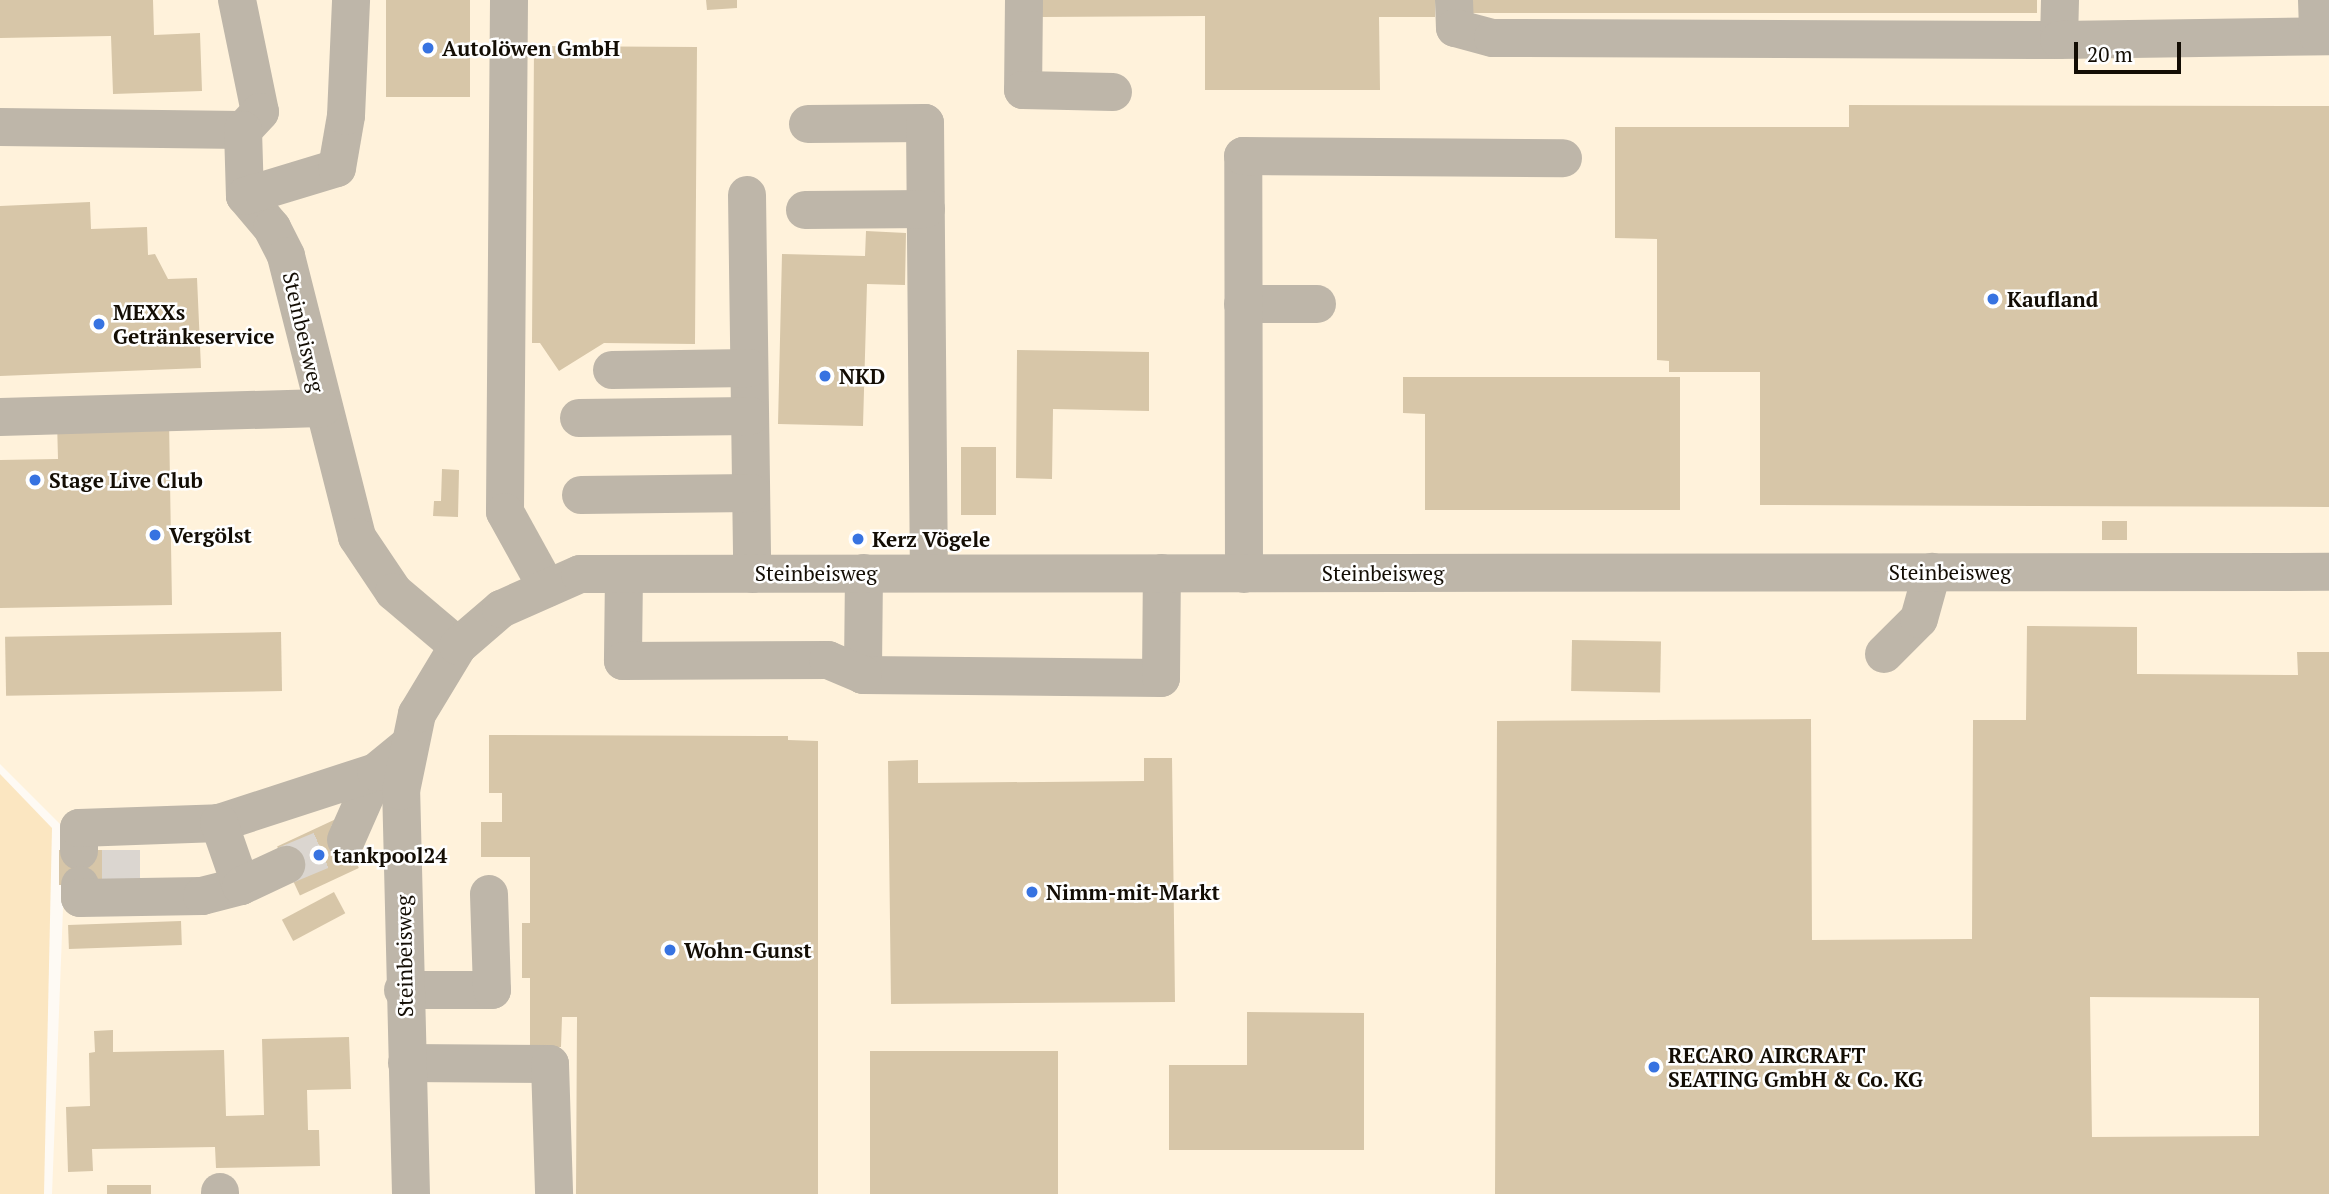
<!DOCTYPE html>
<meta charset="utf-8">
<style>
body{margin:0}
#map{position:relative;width:2329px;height:1194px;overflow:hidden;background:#fefaf4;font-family:"PT Serif",serif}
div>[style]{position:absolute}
.built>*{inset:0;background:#fff2db}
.green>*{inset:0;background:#fbe6c1}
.building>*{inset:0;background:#d7c6a8;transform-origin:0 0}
.minor-tunnel>*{height:38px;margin-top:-19px;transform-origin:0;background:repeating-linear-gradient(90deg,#dbd6d0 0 38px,transparent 0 57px)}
.minor>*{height:38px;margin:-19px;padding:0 19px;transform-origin:19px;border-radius:19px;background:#beb6a9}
.dots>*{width:19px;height:19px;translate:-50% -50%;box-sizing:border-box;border:4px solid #fff;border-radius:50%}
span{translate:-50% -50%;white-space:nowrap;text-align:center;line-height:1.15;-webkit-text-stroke:5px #fff;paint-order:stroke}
.poi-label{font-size:21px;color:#130d04;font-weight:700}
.left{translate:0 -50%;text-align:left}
.street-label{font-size:21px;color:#130d04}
.scale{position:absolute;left:2074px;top:42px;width:107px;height:32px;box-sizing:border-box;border:4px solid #130d04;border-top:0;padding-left:9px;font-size:21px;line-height:24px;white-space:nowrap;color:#130d04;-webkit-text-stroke:5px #fff;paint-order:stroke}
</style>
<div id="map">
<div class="built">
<i style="clip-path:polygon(0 0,2329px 0,2329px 1194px,52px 1194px,66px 830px,0 764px)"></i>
</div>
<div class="green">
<i style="clip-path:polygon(0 774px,52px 828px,44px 1194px,0 1194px)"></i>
</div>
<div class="building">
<i style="clip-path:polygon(0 0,153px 0,154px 35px,200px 33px,202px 91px,113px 94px,111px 36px,0 38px)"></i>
<i style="left:386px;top:0;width:84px;height:97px"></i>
<i style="clip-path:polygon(706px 0,737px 0,737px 8px,707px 10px)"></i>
<i style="clip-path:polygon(1042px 0,1435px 0,1435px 17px,1379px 17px,1380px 90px,1205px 90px,1205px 16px,1042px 17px)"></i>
<i style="left:1472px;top:0;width:565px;height:13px"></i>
<i style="clip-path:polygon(534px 46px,697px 47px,695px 344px,604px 343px,559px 371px,540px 343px,532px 343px)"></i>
<i style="clip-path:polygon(1849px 105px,2329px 106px,2329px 507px,1760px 505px,1760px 372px,1669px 372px,1669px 361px,1657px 360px,1657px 239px,1615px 238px,1615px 127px,1849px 127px)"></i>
<i style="clip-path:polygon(90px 202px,91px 229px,147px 227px,148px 255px,155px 254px,168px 279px,197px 278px,201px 368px,0 376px,0 206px)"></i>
<i style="clip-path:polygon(866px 231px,906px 233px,905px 285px,867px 284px,863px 426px,778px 424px,782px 254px,865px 256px)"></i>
<i style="clip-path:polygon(1017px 350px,1149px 352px,1149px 411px,1053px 409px,1052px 479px,1016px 478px)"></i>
<i style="clip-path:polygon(1403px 377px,1680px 377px,1680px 510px,1425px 510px,1425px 414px,1403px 413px)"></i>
<i style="clip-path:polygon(169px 419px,172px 605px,0 608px,0 460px,58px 459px,57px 421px)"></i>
<i style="left:961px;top:447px;width:35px;height:68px"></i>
<i style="clip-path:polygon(442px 469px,459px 470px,458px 517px,433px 516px,434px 501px,441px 501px)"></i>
<i style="left:2102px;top:521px;width:25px;height:19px"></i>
<i style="clip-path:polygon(evenodd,2027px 626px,2137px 627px,2137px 674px,2298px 675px,2297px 652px,2329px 652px,2329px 1194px,1495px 1194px,1497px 721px,1811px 719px,1812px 940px,1972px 939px,1973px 720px,2026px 720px,2027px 626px,2090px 997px,2259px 998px,2259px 1136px,2092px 1137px,2090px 997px)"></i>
<i style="left:281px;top:632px;width:59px;height:276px;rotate:89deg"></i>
<i style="left:1572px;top:640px;width:89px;height:51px;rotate:1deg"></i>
<i style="clip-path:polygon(489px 735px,788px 736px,788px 740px,818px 741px,818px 1194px,576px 1194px,577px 1017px,562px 1017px,561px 1047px,530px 1047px,530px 978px,522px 978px,522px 923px,530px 923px,530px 857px,481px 857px,481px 822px,502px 822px,502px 793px,489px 793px)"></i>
<i style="clip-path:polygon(1144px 758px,1172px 758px,1175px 1002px,891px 1004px,888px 761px,918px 760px,918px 783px,1144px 781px)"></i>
<i style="left:336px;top:819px;width:54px;height:65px;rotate:65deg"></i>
<i style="left:134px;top:850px;width:35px;height:75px;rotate:90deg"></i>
<i style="left:334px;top:892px;width:24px;height:59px;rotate:62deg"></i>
<i style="left:181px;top:921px;width:24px;height:113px;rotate:88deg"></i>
<i style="clip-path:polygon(1247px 1012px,1364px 1013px,1364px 1150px,1169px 1150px,1169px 1065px,1247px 1065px)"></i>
<i style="clip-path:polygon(113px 1030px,113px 1052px,224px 1050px,226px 1116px,264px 1115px,262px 1039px,349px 1037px,351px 1089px,307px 1090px,308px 1130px,319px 1130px,320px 1166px,216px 1168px,215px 1147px,92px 1149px,93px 1171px,68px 1172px,66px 1107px,90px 1106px,89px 1053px,95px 1052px,94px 1031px)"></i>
<i style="left:870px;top:1051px;width:188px;height:143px"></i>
<i style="left:107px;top:1185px;width:44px;height:9px"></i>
</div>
<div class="minor-tunnel">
<i style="left:121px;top:850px;width:35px;rotate:90deg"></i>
<i style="left:286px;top:865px;width:65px;rotate:-22.6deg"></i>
</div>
<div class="minor">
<i style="left:237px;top:0;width:114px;rotate:78.4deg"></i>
<i style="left:260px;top:112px;width:25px;rotate:133deg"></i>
<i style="left:509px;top:0;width:512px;rotate:90.45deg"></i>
<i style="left:505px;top:512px;width:87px;rotate:61.1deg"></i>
<i style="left:1024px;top:0;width:90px;rotate:90.6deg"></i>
<i style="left:1023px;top:90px;width:90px;rotate:1.3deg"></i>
<i style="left:1454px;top:0;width:28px;rotate:88deg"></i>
<i style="left:1455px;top:28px;width:39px;rotate:15deg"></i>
<i style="left:1493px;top:38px;width:566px;rotate:0.2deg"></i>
<i style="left:2060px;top:0;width:40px;rotate:91.4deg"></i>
<i style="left:2059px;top:40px;width:270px;rotate:-0.8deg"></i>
<i style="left:2317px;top:0;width:36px;rotate:88deg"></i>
<i style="left:808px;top:124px;width:117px;rotate:-0.5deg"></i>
<i style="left:925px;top:123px;width:450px;rotate:89.5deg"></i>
<i style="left:0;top:127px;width:243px;rotate:0.7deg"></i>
<i style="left:243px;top:130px;width:66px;rotate:88.3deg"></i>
<i style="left:747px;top:195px;width:379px;rotate:89.2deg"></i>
<i style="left:245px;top:196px;width:42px;rotate:49.8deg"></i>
<i style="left:272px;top:228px;width:31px;rotate:63deg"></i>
<i style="left:286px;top:256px;width:290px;rotate:75.8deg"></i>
<i style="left:357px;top:537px;width:66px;rotate:56.1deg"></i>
<i style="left:394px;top:592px;width:84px;rotate:40.2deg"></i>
<i style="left:245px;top:196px;width:96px;rotate:-16.9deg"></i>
<i style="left:337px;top:168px;width:53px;rotate:-80.2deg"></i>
<i style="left:346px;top:116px;width:116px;rotate:-87.5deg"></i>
<i style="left:805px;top:210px;width:121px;rotate:-0.5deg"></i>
<i style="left:1243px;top:304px;width:74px"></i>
<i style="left:612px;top:370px;width:137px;rotate:-0.8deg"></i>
<i style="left:0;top:417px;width:322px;rotate:-1.6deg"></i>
<i style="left:579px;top:418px;width:171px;rotate:-0.7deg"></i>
<i style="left:581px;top:495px;width:170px;rotate:-0.7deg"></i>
<i style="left:864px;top:573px;width:102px;rotate:90.6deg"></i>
<i style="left:863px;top:675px;width:298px;rotate:0.6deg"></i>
<i style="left:1161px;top:678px;width:105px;rotate:-89.5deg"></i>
<i style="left:624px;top:574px;width:87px;rotate:90.7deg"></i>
<i style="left:623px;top:661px;width:205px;rotate:-0.3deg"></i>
<i style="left:828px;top:660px;width:38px;rotate:23deg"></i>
<i style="left:1244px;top:574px;width:418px;rotate:-90.1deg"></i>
<i style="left:1243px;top:156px;width:320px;rotate:0.4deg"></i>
<i style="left:1884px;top:654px;width:49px;rotate:-45deg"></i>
<i style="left:1919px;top:619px;width:49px;rotate:-74.5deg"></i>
<i style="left:346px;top:840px;width:74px;rotate:-66.2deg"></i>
<i style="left:79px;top:851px;width:23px;rotate:-90deg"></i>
<i style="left:79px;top:828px;width:140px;rotate:-2deg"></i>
<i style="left:219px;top:823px;width:165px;rotate:-18deg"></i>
<i style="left:376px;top:772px;width:43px;rotate:-39.3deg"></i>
<i style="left:80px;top:885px;width:13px;rotate:90deg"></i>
<i style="left:80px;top:898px;width:122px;rotate:-0.9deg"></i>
<i style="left:202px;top:896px;width:40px;rotate:-14.4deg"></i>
<i style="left:241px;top:886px;width:67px;rotate:-109.2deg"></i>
<i style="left:241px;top:886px;width:50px;rotate:-25deg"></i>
<i style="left:403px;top:990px;width:89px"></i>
<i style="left:492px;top:990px;width:96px;rotate:-91.8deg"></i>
<i style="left:407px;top:1063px;width:143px;rotate:0.4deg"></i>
<i style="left:550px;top:1064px;width:130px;rotate:88.2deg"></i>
<i style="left:220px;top:1192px;width:2px;rotate:90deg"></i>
<i style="left:411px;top:1194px;width:403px;rotate:-91.4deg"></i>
<i style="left:401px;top:791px;width:79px;rotate:-78.3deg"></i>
<i style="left:417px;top:714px;width:79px;rotate:-58.9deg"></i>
<i style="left:458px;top:646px;width:57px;rotate:-40.7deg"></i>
<i style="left:501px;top:609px;width:86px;rotate:-23.9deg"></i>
<i style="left:580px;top:574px;width:1749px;rotate:-0.07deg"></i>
</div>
<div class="dots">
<i style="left:428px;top:48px;background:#3773e1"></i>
<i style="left:1993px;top:299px;background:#3773e1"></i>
<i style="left:99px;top:324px;background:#3773e1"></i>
<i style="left:825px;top:376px;background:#3773e1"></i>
<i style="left:35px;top:480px;background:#3773e1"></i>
<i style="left:155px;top:535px;background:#3773e1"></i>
<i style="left:858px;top:539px;background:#3773e1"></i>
<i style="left:319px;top:855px;background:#3773e1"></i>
<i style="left:1032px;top:892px;background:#3773e1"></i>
<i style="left:670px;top:950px;background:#3773e1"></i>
<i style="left:1654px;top:1067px;background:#3773e1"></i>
</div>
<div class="poi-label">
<span class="left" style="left:442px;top:48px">Autolöwen GmbH</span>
<span class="left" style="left:2007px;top:299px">Kaufland</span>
<span class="left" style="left:113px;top:324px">MEXXs<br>Getränkeservice</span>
<span class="left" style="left:839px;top:376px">NKD</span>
<span class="left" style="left:49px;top:480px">Stage Live Club</span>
<span class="left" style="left:169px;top:535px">Vergölst</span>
<span class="left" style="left:872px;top:539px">Kerz Vögele</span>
<span class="left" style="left:333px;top:855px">tankpool24</span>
<span class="left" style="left:1046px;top:892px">Nimm-mit-Markt</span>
<span class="left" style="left:684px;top:950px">Wohn-Gunst</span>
<span class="left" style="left:1668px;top:1067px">RECARO AIRCRAFT<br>SEATING GmbH &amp; Co. KG</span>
</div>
<div class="street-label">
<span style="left:304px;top:332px;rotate:77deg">Steinbeisweg</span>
<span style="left:1950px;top:572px">Steinbeisweg</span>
<span style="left:816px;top:573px">Steinbeisweg</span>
<span style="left:1383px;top:573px">Steinbeisweg</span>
<span style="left:404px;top:956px;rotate:-91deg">Steinbeisweg</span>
</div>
<div class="scale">20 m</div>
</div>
